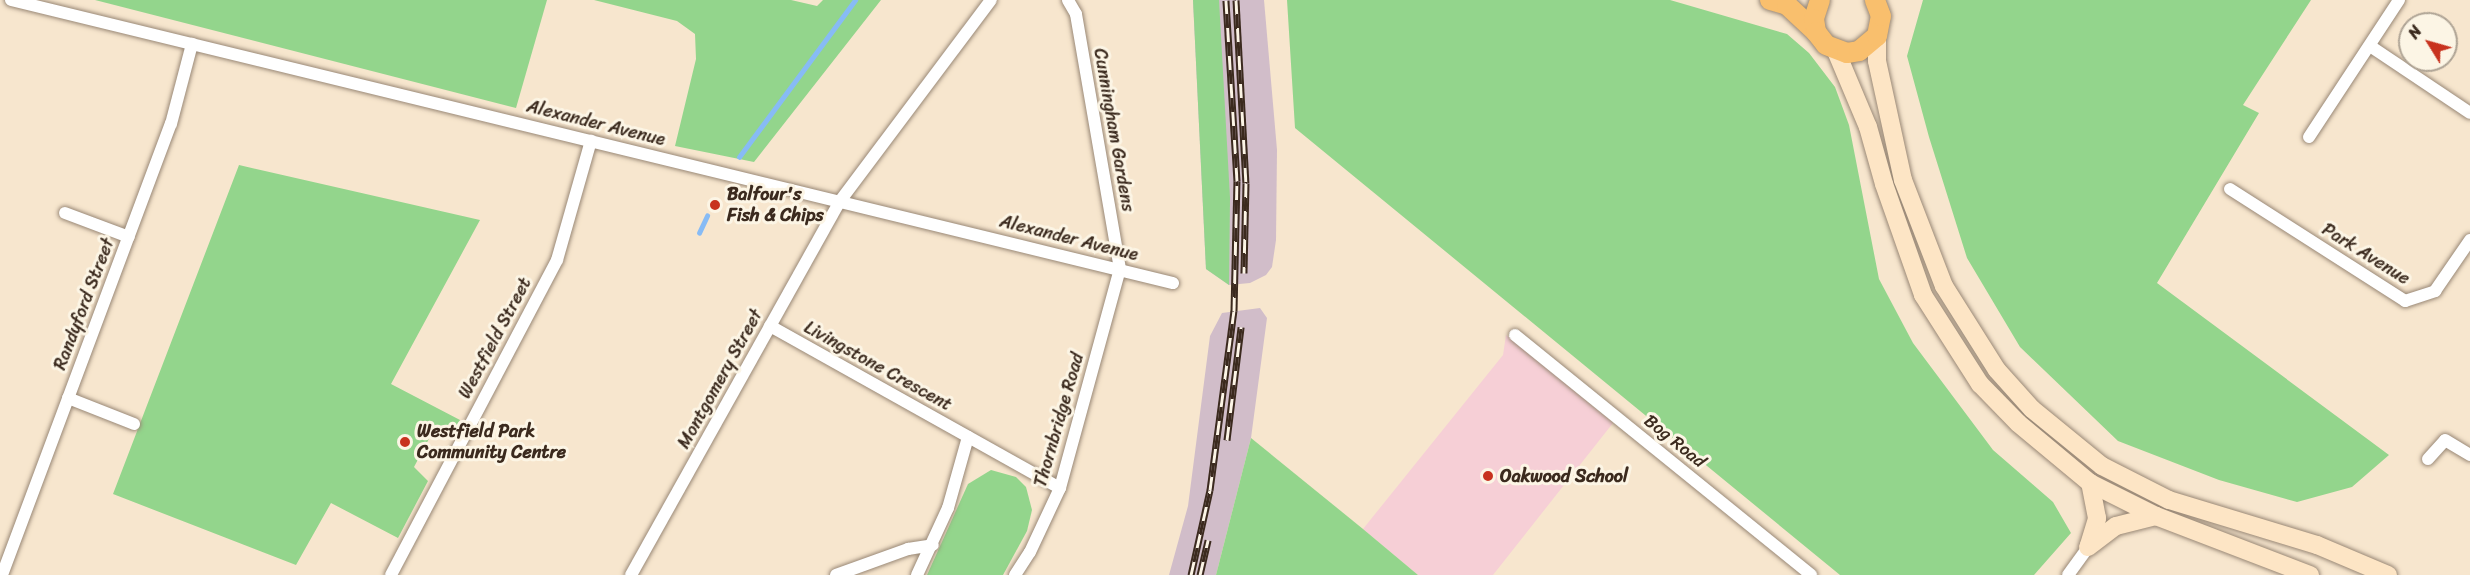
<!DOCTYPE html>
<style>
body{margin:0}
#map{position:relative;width:2470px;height:575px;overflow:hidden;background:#f7e6ce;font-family:Sriracha,sans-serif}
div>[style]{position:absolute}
.built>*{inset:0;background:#f6cfd6}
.industrial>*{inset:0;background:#d1bdc9}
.green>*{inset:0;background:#93d58c}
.stream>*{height:4.5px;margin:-2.25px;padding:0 2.25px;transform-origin:2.25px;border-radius:2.25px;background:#87bbf5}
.roads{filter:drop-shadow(0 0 2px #998876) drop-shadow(0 0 2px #998876)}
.minor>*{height:12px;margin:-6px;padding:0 6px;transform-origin:6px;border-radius:6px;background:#fff}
.secondary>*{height:18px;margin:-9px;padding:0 9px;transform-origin:9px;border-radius:9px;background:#fde5c5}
.primary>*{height:20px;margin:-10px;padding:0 10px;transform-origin:10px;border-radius:10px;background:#f9bf6d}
.rail>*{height:7px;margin-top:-3.5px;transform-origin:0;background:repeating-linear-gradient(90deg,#fcf5e5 0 14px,#3b2a1e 0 28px);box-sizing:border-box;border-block:2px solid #3b2a1e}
.dots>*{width:16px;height:16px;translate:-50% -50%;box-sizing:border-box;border:3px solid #fcf5e5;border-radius:50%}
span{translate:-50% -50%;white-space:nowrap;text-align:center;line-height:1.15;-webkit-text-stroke:6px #fcf5e5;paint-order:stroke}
.street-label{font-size:18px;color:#3b2a1e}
.poi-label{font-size:18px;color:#3b2a1e;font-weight:700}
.left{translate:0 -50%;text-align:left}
.north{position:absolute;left:2398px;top:12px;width:60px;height:60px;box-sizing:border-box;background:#fcf5e5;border:2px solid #afa495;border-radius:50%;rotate:307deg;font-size:16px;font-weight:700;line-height:24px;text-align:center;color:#3b2a1e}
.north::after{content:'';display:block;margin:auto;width:21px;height:27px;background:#c8321e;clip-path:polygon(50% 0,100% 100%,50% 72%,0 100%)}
</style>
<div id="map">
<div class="built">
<i style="clip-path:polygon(1506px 335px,1613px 423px,1493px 575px,1418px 575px,1363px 529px,1503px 355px)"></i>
</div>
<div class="industrial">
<i style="clip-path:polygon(1193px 0,1264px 0,1277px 150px,1276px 240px,1272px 267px,1266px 275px,1250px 283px,1229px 285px,1206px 269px)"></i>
<i style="clip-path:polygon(1260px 308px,1267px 318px,1251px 438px,1216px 575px,1169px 575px,1188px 506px,1210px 336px,1222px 313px)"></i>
</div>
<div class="green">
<i style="clip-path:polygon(95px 0,547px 0,516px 108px)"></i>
<i style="clip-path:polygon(594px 0,791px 0,817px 6px,823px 0,881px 0,754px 162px,675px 146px,696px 59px,695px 34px,677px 21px)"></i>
<i style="clip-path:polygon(1193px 0,1219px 0,1230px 198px,1229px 285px,1206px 269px)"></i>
<i style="clip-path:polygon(1287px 0,1670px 0,1787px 34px,1809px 53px,1835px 87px,1849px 125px,1879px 279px,1913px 343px,1993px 450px,2053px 502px,2071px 533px,2034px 575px,1840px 575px,1295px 128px)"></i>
<i style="clip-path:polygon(1923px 0,2311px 0,2243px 105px,2259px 113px,2157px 283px,2389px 455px,2352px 487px,2297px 502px,2219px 480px,2118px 441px,2020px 347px,1967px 258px,1929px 137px,1907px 56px)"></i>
<i style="clip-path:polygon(239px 165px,480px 220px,391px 384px,460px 420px,452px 436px,432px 433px,414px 467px,428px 481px,398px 538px,331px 503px,296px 565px,113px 494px)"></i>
<i style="clip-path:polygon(1251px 438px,1363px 529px,1418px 575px,1216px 575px)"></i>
<i style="clip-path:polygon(991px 470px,1016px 477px,1026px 487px,1032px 510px,1027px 531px,1003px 575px,927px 575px,968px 484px)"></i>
</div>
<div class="stream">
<i style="left:739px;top:157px;width:195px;rotate:-53.5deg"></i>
<i style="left:699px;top:233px;width:19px;rotate:-65deg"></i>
</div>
<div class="roads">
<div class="minor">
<i style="left:11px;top:0;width:1196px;rotate:13.69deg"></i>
<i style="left:2370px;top:46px;width:120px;rotate:33.8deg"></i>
<i style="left:2309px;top:137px;width:164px;rotate:-56.7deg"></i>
<i style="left:2230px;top:189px;width:208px;rotate:32.6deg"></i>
<i style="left:2405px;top:301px;width:32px;rotate:-18deg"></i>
<i style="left:2435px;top:291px;width:62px;rotate:-55.5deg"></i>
<i style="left:65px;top:213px;width:68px;rotate:20.6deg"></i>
<i style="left:770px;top:326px;width:332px;rotate:29.2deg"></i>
<i style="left:1515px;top:335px;width:381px;rotate:39deg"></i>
<i style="left:68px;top:398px;width:71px;rotate:21.5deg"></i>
<i style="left:2428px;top:459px;width:25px;rotate:-48deg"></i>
<i style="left:2445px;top:440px;width:29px;rotate:31deg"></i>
<i style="left:2px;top:575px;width:482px;rotate:-69.5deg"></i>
<i style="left:171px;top:124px;width:83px;rotate:-75.3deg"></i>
<i style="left:391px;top:575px;width:356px;rotate:-62.2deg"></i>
<i style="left:557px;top:260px;width:124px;rotate:-74.1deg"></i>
<i style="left:631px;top:575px;width:428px;rotate:-60.8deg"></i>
<i style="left:840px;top:201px;width:251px;rotate:-53.1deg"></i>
<i style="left:836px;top:575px;width:77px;rotate:-19.9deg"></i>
<i style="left:908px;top:549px;width:25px;rotate:-9deg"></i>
<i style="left:917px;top:575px;width:74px;rotate:-65.2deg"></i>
<i style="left:948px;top:508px;width:74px;rotate:-74.3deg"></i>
<i style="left:1015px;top:575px;width:27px;rotate:-57deg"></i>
<i style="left:1030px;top:552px;width:71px;rotate:-64.9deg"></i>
<i style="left:1060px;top:488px;width:227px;rotate:-74.7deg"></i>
<i style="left:1120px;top:269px;width:259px;rotate:-99.8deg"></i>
<i style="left:1076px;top:14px;width:16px;rotate:-120deg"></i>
<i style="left:2068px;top:575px;width:34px;rotate:-54deg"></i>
</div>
<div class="secondary">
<i style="left:1877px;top:36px;width:25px;rotate:90deg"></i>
<i style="left:1877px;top:61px;width:122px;rotate:77.7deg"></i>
<i style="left:1903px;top:180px;width:114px;rotate:68.9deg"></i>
<i style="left:1944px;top:286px;width:99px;rotate:57.8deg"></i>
<i style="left:1997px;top:370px;width:52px;rotate:48.1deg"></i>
<i style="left:2032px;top:409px;width:90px;rotate:39.2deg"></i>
<i style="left:2102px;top:466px;width:75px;rotate:26.9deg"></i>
<i style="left:2169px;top:500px;width:155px;rotate:16.9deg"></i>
<i style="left:2317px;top:545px;width:77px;rotate:22.9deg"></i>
<i style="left:1836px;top:51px;width:82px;rotate:67.2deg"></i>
<i style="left:1868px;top:127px;width:59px;rotate:74.3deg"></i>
<i style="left:1884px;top:184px;width:118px;rotate:70.6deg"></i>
<i style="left:1923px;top:295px;width:106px;rotate:57.4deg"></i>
<i style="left:1980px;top:384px;width:54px;rotate:45.7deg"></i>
<i style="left:2018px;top:423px;width:94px;rotate:39.8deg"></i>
<i style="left:2090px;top:483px;width:74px;rotate:26.6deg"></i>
<i style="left:2156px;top:516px;width:165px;rotate:21deg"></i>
<i style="left:2089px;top:545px;width:28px;rotate:-73deg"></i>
<i style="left:2097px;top:518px;width:36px;rotate:-101deg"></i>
<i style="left:2088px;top:547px;width:35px;rotate:-37deg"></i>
<i style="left:2116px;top:526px;width:41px;rotate:-14deg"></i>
</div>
<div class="primary">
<i style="left:1770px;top:0;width:18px;rotate:16deg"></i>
<i style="left:1787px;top:5px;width:40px;rotate:43deg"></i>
<i style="left:1820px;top:0;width:20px;rotate:108deg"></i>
<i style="left:1814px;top:19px;width:13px;rotate:81deg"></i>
<i style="left:1816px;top:32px;width:16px;rotate:52deg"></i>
<i style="left:1826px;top:45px;width:22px;rotate:21deg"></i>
<i style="left:1847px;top:53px;width:12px;rotate:-9deg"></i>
<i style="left:1859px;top:51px;width:23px;rotate:-40deg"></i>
<i style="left:1877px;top:36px;width:20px;rotate:-79deg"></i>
<i style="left:1881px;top:16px;width:17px;rotate:-111deg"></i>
</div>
</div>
<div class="rail">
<i style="left:1236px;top:0;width:183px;rotate:86.9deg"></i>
<i style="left:1246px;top:183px;width:90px;rotate:91.3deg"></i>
<i style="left:1227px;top:440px;width:114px;rotate:-82.9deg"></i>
<i style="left:1191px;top:575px;width:87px;rotate:-77.4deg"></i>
<i style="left:1210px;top:490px;width:181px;rotate:-82.4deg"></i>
<i style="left:1234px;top:311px;width:130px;rotate:-88.7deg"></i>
<i style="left:1237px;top:181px;width:181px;rotate:-93.5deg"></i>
<i style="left:1200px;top:575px;width:36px;rotate:-77deg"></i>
</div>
<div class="dots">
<i style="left:715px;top:205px;background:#c8321e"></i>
<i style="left:405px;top:442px;background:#c8321e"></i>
<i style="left:1488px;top:476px;background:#c8321e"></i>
</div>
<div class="street-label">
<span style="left:596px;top:123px;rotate:14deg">Alexander Avenue</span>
<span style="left:1114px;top:130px;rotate:80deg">Cunningham Gardens</span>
<span style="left:1069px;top:238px;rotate:14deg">Alexander Avenue</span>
<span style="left:2366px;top:254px;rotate:32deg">Park Avenue</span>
<span style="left:84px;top:304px;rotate:-69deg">Randyford Street</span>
<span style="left:495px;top:338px;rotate:-62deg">Westfield Street</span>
<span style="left:878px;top:366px;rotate:29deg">Livingstone Crescent</span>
<span style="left:720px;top:379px;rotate:-61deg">Montgomery Street</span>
<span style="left:1059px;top:420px;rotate:-74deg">Thornbridge Road</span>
<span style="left:1675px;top:441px;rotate:39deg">Bog Road</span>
</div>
<div class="poi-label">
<span class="left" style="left:727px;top:205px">Balfour's<br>Fish &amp; Chips</span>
<span class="left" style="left:417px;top:442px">Westfield Park<br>Community Centre</span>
<span class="left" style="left:1500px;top:476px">Oakwood School</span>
</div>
<div class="north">N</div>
</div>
